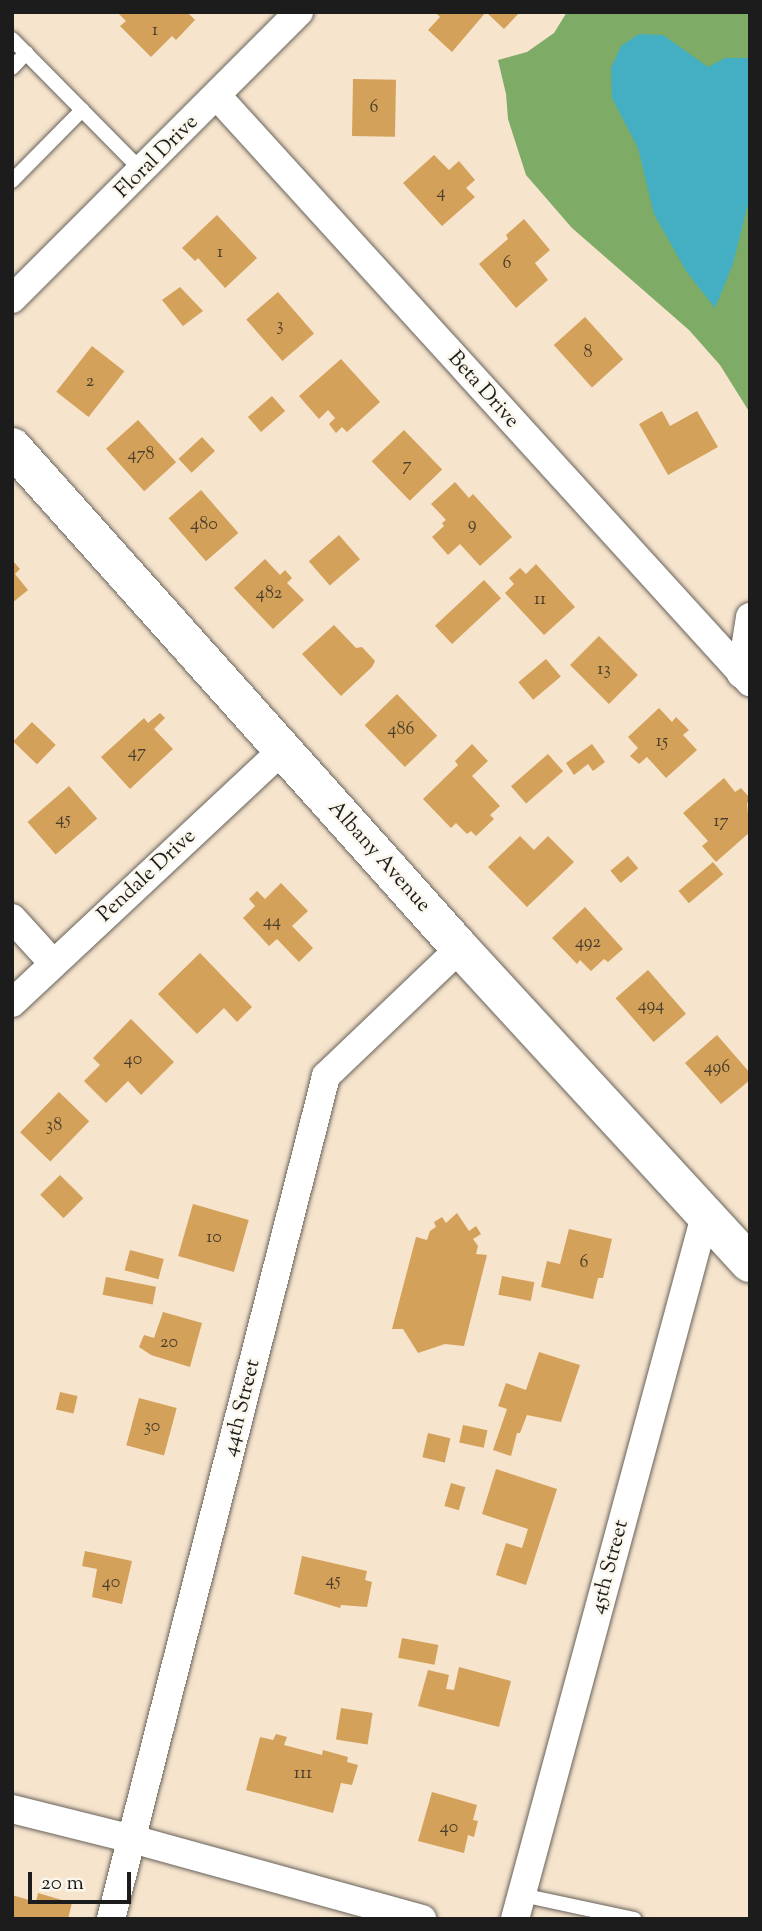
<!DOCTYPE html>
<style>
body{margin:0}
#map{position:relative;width:762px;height:1931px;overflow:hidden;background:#f6e4cd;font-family:"Sorts Mill Goudy",serif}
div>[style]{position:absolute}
.forest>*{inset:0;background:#7eab65}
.water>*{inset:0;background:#44afc2}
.building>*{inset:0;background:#d3a159;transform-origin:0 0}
.roads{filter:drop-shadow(0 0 2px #68625a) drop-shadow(0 0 2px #68625a)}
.lane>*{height:14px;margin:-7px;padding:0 7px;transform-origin:7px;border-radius:7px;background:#fff}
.street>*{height:28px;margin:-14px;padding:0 14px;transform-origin:14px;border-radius:14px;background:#fff}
.secondary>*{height:38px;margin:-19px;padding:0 19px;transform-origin:19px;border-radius:19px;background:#fff}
span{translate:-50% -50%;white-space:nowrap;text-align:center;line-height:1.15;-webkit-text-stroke:5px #fbf7ec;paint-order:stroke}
.number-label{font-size:18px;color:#4a3d2b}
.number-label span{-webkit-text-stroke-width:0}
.street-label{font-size:21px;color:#1c1c1c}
.frame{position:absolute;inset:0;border:14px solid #1c1c1c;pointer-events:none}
.scale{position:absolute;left:28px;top:1872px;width:103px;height:32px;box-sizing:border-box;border:4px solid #1c1c1c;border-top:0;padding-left:9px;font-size:21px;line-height:24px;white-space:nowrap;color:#1c1c1c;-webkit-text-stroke:5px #fbf7ec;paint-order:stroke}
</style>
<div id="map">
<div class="forest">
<i style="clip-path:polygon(567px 12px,750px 12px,750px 413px,720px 365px,689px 330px,572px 228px,526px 175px,508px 119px,506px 94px,498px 60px,527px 52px,554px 33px)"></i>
</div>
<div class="water">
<i style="clip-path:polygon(639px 34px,663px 35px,708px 67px,725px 58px,750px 58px,750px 196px,733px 264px,715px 308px,686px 271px,654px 214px,638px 148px,612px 98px,611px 68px,621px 46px)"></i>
</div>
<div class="building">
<i style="clip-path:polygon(117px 12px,187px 12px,195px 20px,176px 40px,172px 36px,151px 57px,120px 26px,126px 21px)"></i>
<i style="clip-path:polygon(435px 12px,520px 12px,504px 29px,486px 12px,452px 52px,428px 30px,440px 17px)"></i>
<i style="left:353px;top:79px;width:43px;height:57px;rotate:1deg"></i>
<i style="clip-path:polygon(434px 155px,449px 170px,459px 161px,475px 180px,466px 188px,475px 197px,442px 226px,403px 183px)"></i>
<i style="clip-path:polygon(217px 215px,257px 258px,225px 288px,198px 258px,195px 261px,182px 248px)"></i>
<i style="clip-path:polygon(524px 219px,550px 250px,535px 263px,548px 280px,516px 308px,479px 264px,508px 239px,506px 235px)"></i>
<i style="clip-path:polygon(180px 287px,203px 311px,183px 326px,162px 300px)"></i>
<i style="left:278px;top:292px;width:55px;height:42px;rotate:49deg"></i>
<i style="left:585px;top:317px;width:57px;height:42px;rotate:48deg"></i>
<i style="left:92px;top:346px;width:41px;height:58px;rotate:38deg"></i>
<i style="clip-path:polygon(341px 359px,380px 402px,347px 432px,342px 427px,336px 433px,329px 424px,335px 418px,328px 410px,319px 419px,299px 396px)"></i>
<i style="left:272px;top:396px;width:20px;height:32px;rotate:49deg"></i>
<i style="clip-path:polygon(662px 411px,670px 426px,697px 411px,718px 447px,668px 475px,639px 424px)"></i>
<i style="left:138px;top:420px;width:57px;height:43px;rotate:48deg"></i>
<i style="left:404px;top:430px;width:55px;height:45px;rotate:46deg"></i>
<i style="left:202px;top:437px;width:19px;height:32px;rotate:47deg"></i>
<i style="clip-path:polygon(455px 482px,469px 498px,473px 494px,512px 537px,480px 566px,460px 544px,448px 555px,432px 537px,444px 526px,442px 523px,446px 520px,431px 504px)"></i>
<i style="left:201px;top:490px;width:57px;height:43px;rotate:49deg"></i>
<i style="left:339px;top:535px;width:32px;height:40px;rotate:49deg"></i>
<i style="clip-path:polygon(265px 559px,280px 575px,285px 570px,292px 578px,287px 583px,304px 600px,273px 629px,234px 588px)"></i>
<i style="clip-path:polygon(12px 560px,20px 569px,15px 574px,28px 590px,12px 603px)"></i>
<i style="clip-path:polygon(536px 564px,575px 607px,544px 635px,505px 593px,514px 584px,509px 578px,520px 568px,526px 574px)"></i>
<i style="left:484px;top:580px;width:25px;height:67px;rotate:47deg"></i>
<i style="clip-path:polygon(334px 625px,356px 648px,362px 647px,375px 661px,372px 667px,341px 696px,302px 654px)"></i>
<i style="left:599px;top:636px;width:55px;height:41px;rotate:45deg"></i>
<i style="left:546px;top:659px;width:23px;height:36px;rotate:50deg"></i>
<i style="left:397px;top:694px;width:58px;height:45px;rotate:46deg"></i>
<i style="clip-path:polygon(659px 708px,672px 722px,676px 717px,689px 730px,683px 735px,697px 750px,666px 778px,647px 757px,639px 764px,630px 756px,638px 748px,628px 737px)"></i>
<i style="clip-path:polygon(160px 713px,165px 718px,154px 729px,173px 749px,130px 789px,101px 757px,144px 718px,148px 723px)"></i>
<i style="left:32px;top:722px;width:33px;height:27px;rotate:44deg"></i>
<i style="clip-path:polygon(472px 744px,488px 761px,472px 776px,500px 806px,490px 815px,494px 819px,476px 836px,471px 831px,467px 834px,456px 823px,451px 828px,423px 799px,458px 765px,455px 761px)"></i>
<i style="clip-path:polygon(592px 744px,605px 762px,593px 771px,588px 764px,574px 775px,566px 763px)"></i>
<i style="left:548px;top:754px;width:23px;height:49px;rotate:49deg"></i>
<i style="clip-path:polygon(724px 778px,735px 792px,741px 788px,750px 798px,747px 804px,750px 832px,716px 862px,702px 846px,708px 841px,683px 813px)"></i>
<i style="left:69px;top:786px;width:43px;height:55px;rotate:49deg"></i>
<i style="clip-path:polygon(520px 836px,534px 850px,548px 836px,574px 862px,527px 907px,488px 867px)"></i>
<i style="left:628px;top:856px;width:16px;height:23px;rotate:50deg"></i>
<i style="left:713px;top:862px;width:16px;height:45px;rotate:50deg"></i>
<i style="clip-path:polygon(281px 883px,308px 911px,292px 926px,313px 948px,299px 962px,277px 939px,269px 946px,243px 918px,255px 906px,249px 899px,257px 891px,265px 899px)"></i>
<i style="clip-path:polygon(585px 907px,623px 949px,608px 962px,604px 959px,591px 971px,580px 960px,577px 964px,552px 938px)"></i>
<i style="clip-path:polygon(200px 953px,252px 1007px,237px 1022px,224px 1008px,197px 1034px,158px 994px)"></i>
<i style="left:648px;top:970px;width:58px;height:43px;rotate:49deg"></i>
<i style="clip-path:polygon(131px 1019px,174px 1062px,141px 1095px,128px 1081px,106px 1103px,84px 1081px,100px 1065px,93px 1058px)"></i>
<i style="clip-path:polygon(717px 1035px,750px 1073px,750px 1080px,721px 1104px,685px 1063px)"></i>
<i style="left:59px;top:1092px;width:42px;height:56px;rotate:44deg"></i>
<i style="left:60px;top:1175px;width:33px;height:28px;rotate:45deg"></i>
<i style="left:193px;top:1204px;width:58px;height:54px;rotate:16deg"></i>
<i style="clip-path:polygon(457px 1213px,469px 1231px,476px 1226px,481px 1234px,473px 1239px,478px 1246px,476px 1254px,487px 1255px,464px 1346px,445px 1344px,418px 1353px,403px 1329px,392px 1329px,416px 1237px,427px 1240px,430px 1231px,436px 1227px,434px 1222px,442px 1217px,446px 1223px)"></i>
<i style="clip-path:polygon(569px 1229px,612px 1239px,603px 1278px,598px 1278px,593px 1299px,541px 1287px,547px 1261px,560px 1264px)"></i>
<i style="left:130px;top:1250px;width:35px;height:21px;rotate:15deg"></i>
<i style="left:502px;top:1276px;width:33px;height:19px;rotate:11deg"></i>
<i style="left:106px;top:1277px;width:51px;height:18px;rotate:11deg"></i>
<i style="clip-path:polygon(163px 1312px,202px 1323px,190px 1367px,151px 1355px,139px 1347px,144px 1335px,154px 1338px)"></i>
<i style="clip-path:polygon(539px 1352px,580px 1365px,561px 1422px,527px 1415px,520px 1433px,517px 1433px,511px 1456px,493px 1450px,507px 1409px,498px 1406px,506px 1383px,526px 1390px)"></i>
<i style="left:60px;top:1392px;width:18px;height:18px;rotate:13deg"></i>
<i style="left:139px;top:1398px;width:39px;height:49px;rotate:15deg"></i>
<i style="left:463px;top:1425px;width:25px;height:18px;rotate:12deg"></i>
<i style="left:428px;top:1433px;width:23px;height:25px;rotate:13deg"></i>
<i style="clip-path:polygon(496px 1469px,557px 1489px,526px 1585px,496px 1575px,506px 1543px,522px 1548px,528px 1529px,482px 1514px)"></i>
<i style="left:451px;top:1483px;width:15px;height:24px;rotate:16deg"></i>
<i style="clip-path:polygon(85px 1551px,132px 1561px,122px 1604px,92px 1597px,97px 1569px,82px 1566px)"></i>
<i style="clip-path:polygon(302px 1556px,367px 1571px,365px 1580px,372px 1582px,367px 1607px,341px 1605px,340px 1608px,294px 1594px)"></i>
<i style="left:402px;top:1638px;width:37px;height:20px;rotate:11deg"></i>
<i style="clip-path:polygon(459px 1667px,511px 1681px,499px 1727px,418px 1706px,428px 1670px,449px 1675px,446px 1689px,454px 1690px)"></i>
<i style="left:341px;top:1708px;width:32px;height:32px;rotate:9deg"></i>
<i style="clip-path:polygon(276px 1734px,287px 1737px,284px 1745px,322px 1755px,323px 1750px,348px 1757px,347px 1762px,358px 1765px,352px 1785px,341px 1783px,333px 1813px,246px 1790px,260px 1737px,273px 1740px)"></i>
<i style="clip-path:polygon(432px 1792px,477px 1805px,473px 1820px,478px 1821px,474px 1837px,468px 1835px,464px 1853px,418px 1841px)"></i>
<i style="clip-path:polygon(38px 1893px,72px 1903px,68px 1919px,12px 1919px,12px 1895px,36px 1902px)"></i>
</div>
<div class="roads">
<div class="lane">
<i style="left:12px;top:39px;width:185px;rotate:45.4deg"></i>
<i style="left:12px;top:68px;width:21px;rotate:-47deg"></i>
<i style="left:12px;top:181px;width:100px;rotate:-45.4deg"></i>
<i style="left:522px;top:1895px;width:115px;rotate:12.1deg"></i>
</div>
<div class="street">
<i style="left:218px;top:97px;width:791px;rotate:47.72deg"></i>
<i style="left:12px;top:299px;width:406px;rotate:-45deg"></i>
<i style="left:741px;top:674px;width:58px;rotate:-81deg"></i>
<i style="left:12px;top:918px;width:61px;rotate:47.7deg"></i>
<i style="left:12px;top:1003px;width:370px;rotate:-43.1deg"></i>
<i style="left:12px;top:1809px;width:124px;rotate:14deg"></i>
<i style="left:132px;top:1839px;width:301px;rotate:15.4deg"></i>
<i style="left:111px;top:1919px;width:870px;rotate:-75.69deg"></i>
<i style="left:326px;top:1076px;width:185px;rotate:-43.7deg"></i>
<i style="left:515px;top:1919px;width:728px;rotate:-74.88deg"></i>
</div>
<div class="secondary">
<i style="left:12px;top:447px;width:672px;rotate:48.2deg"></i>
<i style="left:460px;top:948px;width:428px;rotate:47.4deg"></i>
</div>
</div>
<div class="number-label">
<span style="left:155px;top:31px">1</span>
<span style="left:374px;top:108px">6</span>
<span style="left:441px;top:193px">4</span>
<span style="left:220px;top:253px">1</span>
<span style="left:507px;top:264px">6</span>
<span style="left:280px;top:326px">3</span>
<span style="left:588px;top:353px">8</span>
<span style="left:90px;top:382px">2</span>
<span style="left:141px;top:455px">478</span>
<span style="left:407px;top:466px">7</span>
<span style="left:204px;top:525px">480</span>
<span style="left:472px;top:525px">9</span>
<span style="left:269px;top:594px">482</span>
<span style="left:540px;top:600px">11</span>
<span style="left:604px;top:670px">13</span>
<span style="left:401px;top:730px">486</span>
<span style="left:662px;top:742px">15</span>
<span style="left:137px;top:753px">47</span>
<span style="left:63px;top:820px">45</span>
<span style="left:721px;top:822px">17</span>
<span style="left:272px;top:922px">44</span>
<span style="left:588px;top:943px">492</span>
<span style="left:651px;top:1006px">494</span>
<span style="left:133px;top:1060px">40</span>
<span style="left:717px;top:1068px">496</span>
<span style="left:54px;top:1126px">38</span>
<span style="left:214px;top:1238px">10</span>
<span style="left:584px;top:1263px">6</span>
<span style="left:169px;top:1343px">20</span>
<span style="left:152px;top:1427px">30</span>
<span style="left:333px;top:1581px">45</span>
<span style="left:111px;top:1583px">40</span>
<span style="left:303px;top:1774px">111</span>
<span style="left:449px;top:1828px">40</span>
</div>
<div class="street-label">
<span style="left:157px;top:157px;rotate:-45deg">Floral Drive</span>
<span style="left:483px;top:390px;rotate:48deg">Beta Drive</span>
<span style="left:379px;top:857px;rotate:48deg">Albany Avenue</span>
<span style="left:147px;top:876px;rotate:-43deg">Pendale Drive</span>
<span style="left:242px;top:1408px;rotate:-76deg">44th Street</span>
<span style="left:610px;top:1567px;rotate:-75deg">45th Street</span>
</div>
<div class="frame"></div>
<div class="scale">20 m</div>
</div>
